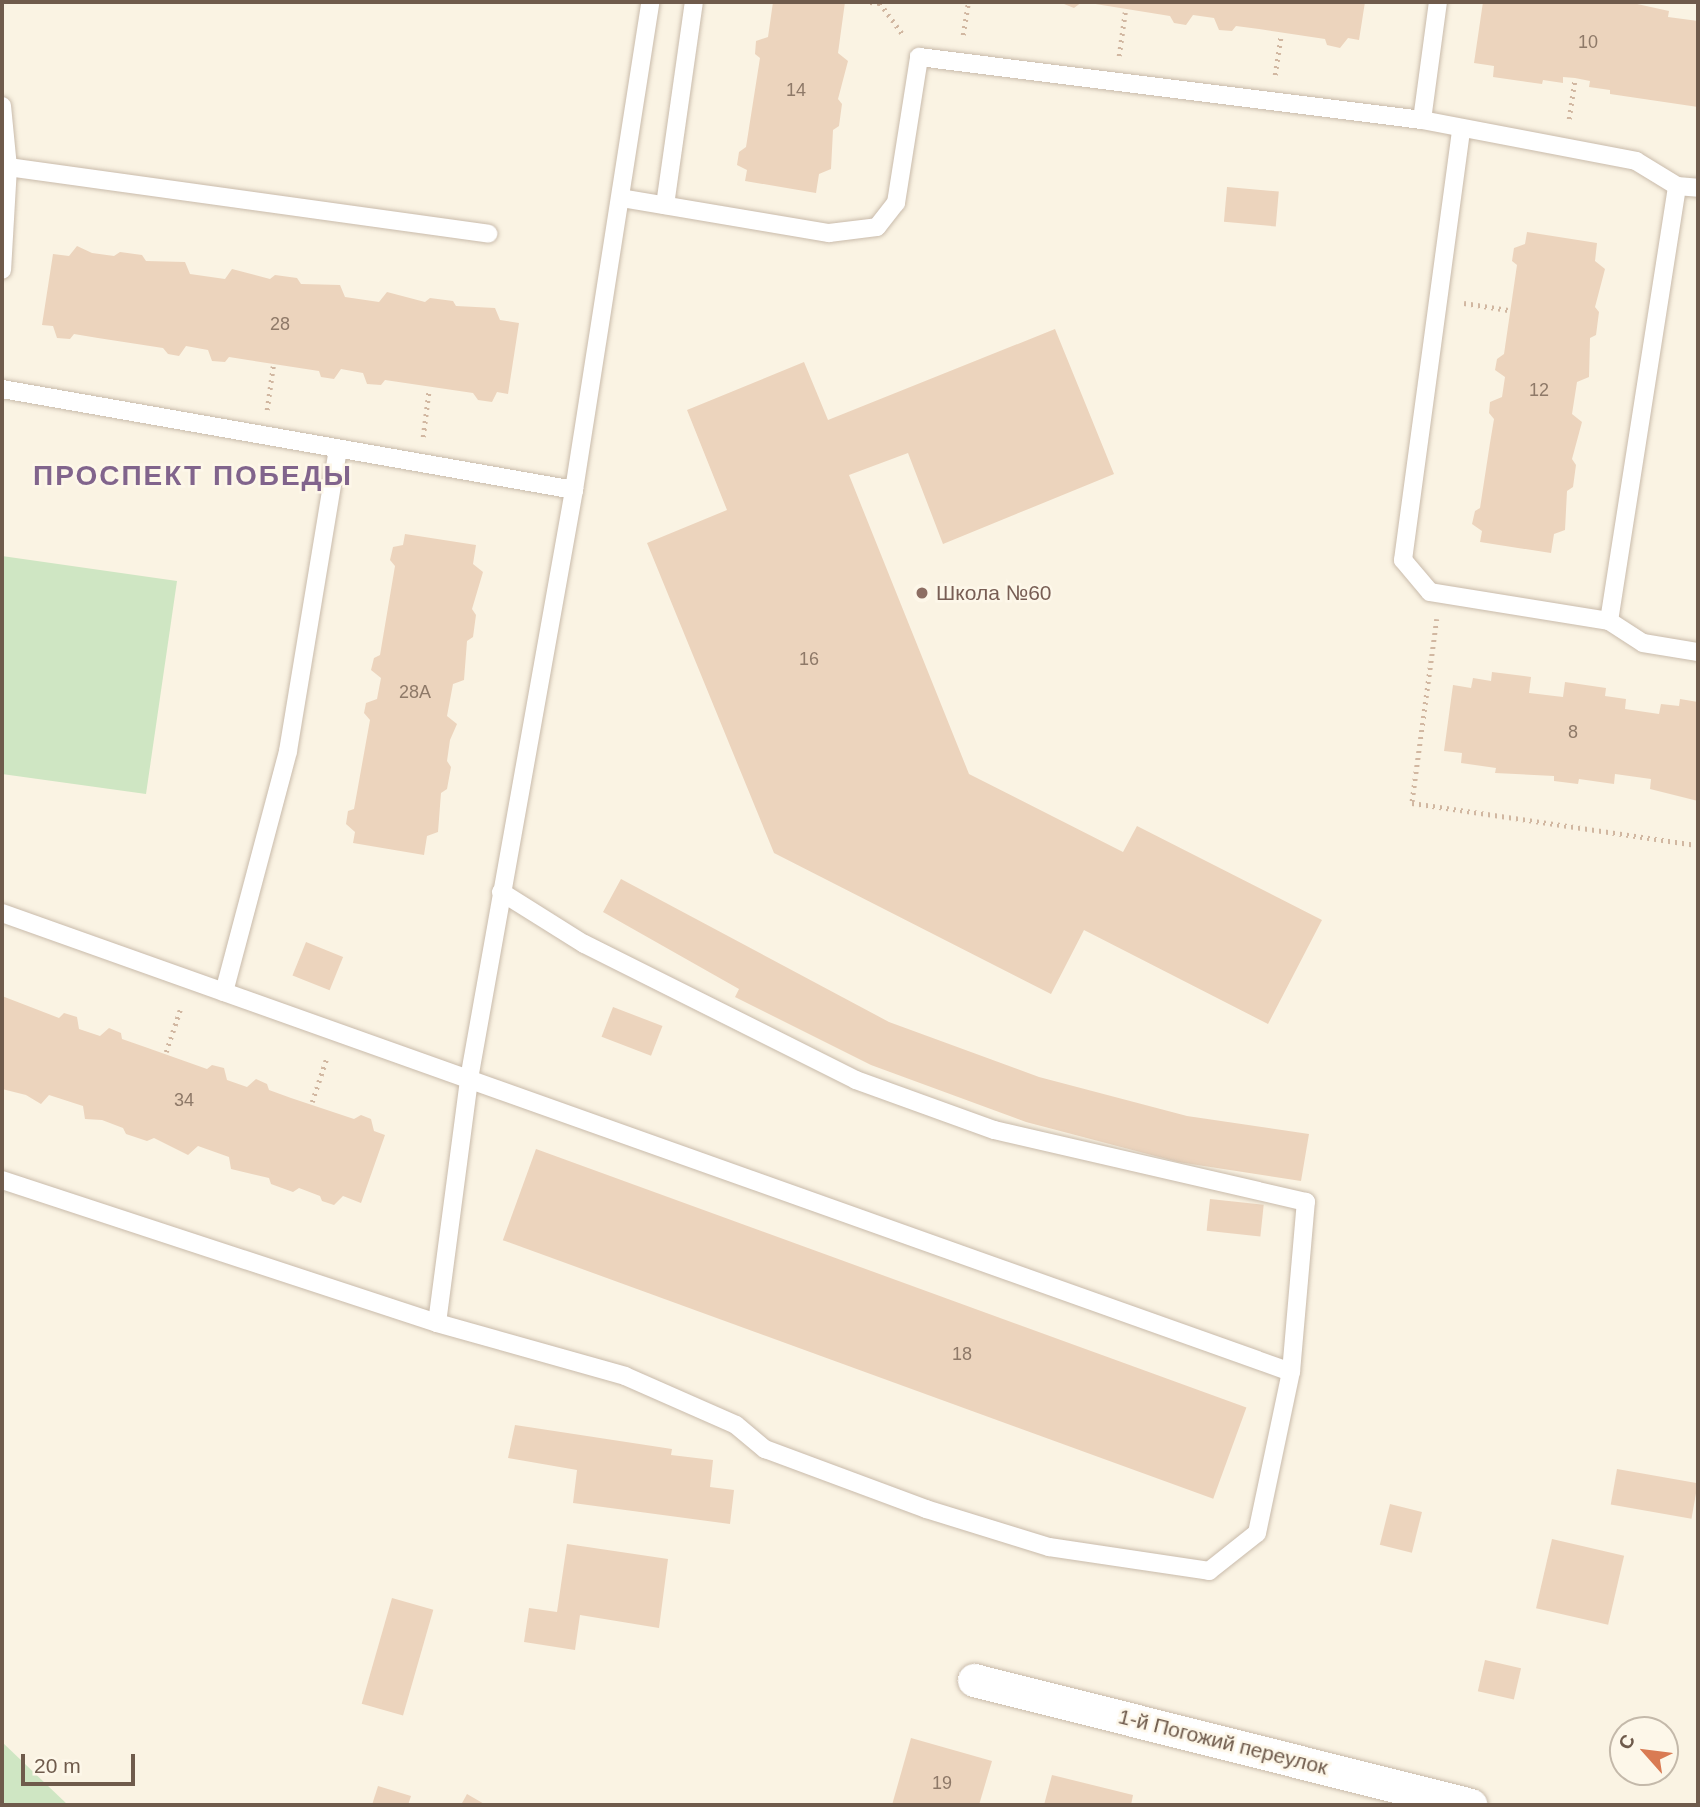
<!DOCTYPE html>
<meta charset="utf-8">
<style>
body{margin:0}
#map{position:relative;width:1700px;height:1807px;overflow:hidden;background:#faf3e3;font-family:Helvetica,sans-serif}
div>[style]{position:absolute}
.green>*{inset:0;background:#cfe6c3}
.building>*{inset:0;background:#ecd4bd;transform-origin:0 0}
.path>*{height:4.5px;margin-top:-2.25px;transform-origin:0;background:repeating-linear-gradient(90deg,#d1b7a1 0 2px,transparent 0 7px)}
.roads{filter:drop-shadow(0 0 2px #c9bbab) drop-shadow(0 0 2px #c9bbab)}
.service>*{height:18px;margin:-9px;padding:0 9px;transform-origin:9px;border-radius:9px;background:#fff}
.minor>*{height:33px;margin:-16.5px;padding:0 16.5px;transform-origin:16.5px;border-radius:16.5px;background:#fff}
.dots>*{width:19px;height:19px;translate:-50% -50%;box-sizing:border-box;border:4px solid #fdf7e9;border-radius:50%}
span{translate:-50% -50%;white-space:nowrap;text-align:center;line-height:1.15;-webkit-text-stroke:5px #fdf7e9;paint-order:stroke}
.number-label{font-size:18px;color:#8e7968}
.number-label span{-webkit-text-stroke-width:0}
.education-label{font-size:21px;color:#785e54}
.left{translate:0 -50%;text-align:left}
.street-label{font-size:21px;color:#6f5b4c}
.district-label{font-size:28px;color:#81648c;font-weight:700;letter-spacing:2px}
.frame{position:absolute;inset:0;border:4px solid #6f5b4c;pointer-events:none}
.north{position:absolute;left:1609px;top:1716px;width:70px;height:70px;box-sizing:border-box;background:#fdf7e9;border:2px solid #c4b9aa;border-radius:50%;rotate:298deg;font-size:19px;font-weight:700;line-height:28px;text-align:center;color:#6f5b4c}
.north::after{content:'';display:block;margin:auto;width:24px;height:32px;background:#d97b53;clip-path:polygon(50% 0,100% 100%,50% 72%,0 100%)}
.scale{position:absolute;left:21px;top:1754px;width:114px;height:32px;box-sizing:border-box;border:4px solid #6f5b4c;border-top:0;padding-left:9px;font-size:21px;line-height:24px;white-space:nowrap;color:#6f5b4c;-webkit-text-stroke:5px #fdf7e9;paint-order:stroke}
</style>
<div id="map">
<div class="green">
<i style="clip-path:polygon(2px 556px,177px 581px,146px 794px,2px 774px)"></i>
<i style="clip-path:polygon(2px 1742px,68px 1805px,2px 1805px)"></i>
</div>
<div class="building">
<i style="clip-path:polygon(773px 2px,845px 2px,838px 53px,848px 61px,838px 99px,842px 104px,839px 126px,833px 130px,831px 169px,819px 174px,816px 193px,745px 181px,747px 170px,737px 165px,739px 152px,746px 147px,760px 58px,755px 54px,756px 41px,768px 37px)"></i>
<i style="clip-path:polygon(1059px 2px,1082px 2px,1074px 8px)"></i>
<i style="clip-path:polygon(1083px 2px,1365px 2px,1359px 40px,1348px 38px,1340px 48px,1327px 45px,1325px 39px,1259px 29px,1236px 26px,1232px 31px,1219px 30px,1214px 18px,1193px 15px,1186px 25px,1174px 23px,1170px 16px)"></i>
<i style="clip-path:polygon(1483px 2px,1628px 2px,1669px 11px,1668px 17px,1698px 21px,1698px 107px,1610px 94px,1610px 90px,1589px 87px,1590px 81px,1575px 78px,1563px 77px,1563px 83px,1543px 80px,1542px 84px,1493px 77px,1494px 66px,1474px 63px)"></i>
<i style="left:1227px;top:187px;width:52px;height:35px;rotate:5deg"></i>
<i style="clip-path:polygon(1527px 232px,1597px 243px,1595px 261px,1605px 269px,1595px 307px,1599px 312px,1596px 335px,1590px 338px,1589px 377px,1577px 382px,1572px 414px,1582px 422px,1572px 459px,1576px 465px,1573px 487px,1567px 491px,1565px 530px,1554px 534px,1551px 553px,1480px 542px,1482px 531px,1472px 524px,1475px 511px,1480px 508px,1490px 443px,1494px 419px,1489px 413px,1490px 402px,1502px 397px,1505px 377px,1495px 370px,1497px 359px,1504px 354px,1517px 265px,1512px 261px,1514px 248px,1525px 244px)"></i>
<i style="clip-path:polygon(77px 246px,92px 253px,114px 256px,120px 252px,142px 255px,146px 261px,185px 262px,190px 274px,225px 279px,232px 269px,270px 279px,275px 275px,297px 278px,301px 284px,340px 285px,345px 297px,379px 302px,387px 292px,425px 302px,430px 298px,453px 301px,456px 306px,495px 308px,500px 320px,519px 323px,508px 394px,497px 392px,492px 402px,478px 400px,473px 393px,385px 380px,381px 385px,367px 384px,363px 373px,341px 369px,334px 379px,321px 377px,319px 371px,229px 357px,225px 362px,212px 361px,208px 350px,186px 346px,179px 356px,168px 354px,163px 348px,98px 338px,74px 334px,70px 339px,57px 338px,53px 326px,42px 325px,53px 254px,69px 256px)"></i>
<i style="clip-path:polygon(1055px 329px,1114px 474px,943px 544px,908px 453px,849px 475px,969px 774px,1123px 852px,1137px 826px,1322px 920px,1268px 1024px,1084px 930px,1051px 994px,774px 853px,647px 543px,727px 510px,687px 410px,804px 362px,828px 420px)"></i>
<i style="clip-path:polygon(405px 534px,476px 545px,473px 564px,483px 572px,472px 609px,476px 615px,473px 637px,467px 641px,464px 680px,453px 684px,447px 716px,457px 724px,450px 740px,447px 761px,451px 767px,447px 789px,441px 793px,438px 832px,427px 836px,424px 855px,353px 843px,355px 832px,346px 824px,348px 811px,354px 809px,370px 720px,364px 713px,366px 703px,377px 699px,381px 678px,371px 670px,374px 658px,380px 655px,395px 566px,390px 560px,393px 547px,403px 545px)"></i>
<i style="clip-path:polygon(1492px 672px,1531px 677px,1529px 693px,1563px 697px,1565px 682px,1606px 688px,1605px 696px,1626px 699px,1625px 709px,1659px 714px,1661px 704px,1679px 706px,1680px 699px,1698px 702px,1698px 801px,1650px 789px,1651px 779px,1615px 774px,1614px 784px,1579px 779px,1578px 784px,1554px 781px,1554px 776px,1495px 773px,1496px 768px,1461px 763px,1462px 753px,1444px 751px,1453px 685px,1471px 688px,1473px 678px,1491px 681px)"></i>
<i style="clip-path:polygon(621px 879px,889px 1022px,1039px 1077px,1187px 1116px,1309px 1134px,1301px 1181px,1178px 1162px,1026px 1122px,871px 1065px,735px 997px,739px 989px,603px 912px)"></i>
<i style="left:306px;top:942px;width:40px;height:36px;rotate:22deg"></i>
<i style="clip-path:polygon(2px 996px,59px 1018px,64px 1013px,77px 1017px,79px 1029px,100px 1036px,109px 1028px,121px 1033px,122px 1039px,145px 1047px,207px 1069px,212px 1065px,224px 1068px,227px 1080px,247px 1087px,256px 1079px,267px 1084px,269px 1090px,291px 1098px,354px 1119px,361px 1115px,371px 1119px,374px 1131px,385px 1135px,361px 1203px,343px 1196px,334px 1205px,322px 1201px,320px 1196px,299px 1188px,293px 1192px,271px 1184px,269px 1178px,231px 1169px,229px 1157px,198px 1146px,188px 1155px,154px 1138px,147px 1141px,126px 1134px,123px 1128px,102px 1120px,85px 1119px,83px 1106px,49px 1095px,41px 1104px,26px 1095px,2px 1089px)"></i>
<i style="left:613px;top:1007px;width:53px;height:32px;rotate:21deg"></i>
<i style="left:536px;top:1149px;width:756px;height:97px;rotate:20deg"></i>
<i style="left:1210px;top:1199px;width:54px;height:32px;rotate:6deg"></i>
<i style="clip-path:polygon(515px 1425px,672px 1449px,671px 1455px,713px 1460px,710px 1487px,734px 1490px,730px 1524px,573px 1503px,577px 1470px,508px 1458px)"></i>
<i style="left:1617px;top:1469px;width:82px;height:36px;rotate:10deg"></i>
<i style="left:1390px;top:1504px;width:33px;height:42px;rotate:14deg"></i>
<i style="left:1552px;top:1539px;width:74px;height:71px;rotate:13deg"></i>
<i style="clip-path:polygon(567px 1544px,668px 1559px,659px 1628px,580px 1615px,575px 1650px,524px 1642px,529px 1608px,557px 1612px)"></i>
<i style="left:392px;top:1598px;width:43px;height:110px;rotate:16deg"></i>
<i style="left:1485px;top:1660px;width:37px;height:32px;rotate:13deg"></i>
<i style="clip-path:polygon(911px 1738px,992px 1761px,979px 1805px,892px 1805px)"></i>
<i style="clip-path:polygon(1052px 1775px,1133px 1795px,1131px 1805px,1044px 1805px)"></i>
<i style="clip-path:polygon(378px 1786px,411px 1796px,408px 1805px,372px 1805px)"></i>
<i style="clip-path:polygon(467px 1794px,486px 1805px,461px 1805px)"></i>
</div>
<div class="path">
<i style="left:870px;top:2px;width:10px;rotate:6deg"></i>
<i style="left:880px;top:3px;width:41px;rotate:54deg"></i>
<i style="left:963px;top:35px;width:33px;rotate:-81deg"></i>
<i style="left:1119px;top:56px;width:44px;rotate:-82.2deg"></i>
<i style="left:1275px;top:75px;width:40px;rotate:-81.5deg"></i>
<i style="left:1569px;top:119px;width:41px;rotate:-81.7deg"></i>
<i style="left:1464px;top:303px;width:45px;rotate:9deg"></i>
<i style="left:267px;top:410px;width:44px;rotate:-82.2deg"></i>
<i style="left:423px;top:437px;width:48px;rotate:-82.9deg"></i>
<i style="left:1437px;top:619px;width:186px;rotate:97.7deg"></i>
<i style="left:1412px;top:803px;width:289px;rotate:8.4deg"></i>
<i style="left:166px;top:1052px;width:47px;rotate:-71.6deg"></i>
<i style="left:312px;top:1102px;width:47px;rotate:-71.6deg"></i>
</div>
<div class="roads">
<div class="service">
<i style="left:2px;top:106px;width:61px;rotate:84.4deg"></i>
<i style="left:8px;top:167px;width:103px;rotate:93.3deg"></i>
<i style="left:1422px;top:120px;width:119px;rotate:-82.3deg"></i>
<i style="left:1461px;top:131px;width:433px;rotate:97.7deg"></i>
<i style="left:1403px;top:560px;width:42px;rotate:49.8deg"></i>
<i style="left:1430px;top:592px;width:181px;rotate:9.2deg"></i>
<i style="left:1609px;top:621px;width:440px;rotate:-81.1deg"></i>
<i style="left:8px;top:167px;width:485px;rotate:7.9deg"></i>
<i style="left:621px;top:198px;width:211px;rotate:9.6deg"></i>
<i style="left:829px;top:233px;width:48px;rotate:-7.1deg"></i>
<i style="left:877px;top:227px;width:31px;rotate:-52deg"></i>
<i style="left:896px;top:203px;width:148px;rotate:-81deg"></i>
<i style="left:919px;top:57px;width:507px;rotate:7.14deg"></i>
<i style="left:1422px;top:120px;width:218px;rotate:10.8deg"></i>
<i style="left:1636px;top:161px;width:48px;rotate:31.4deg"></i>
<i style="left:1677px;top:186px;width:21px;rotate:5deg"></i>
<i style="left:665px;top:205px;width:205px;rotate:-81.9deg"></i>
<i style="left:2px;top:389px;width:581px;rotate:10.01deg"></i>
<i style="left:1609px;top:621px;width:40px;rotate:32.9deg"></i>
<i style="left:1643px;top:643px;width:56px;rotate:9.3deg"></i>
<i style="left:2px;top:913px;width:1368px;rotate:19.6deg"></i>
<i style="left:1291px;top:1372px;width:171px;rotate:-85deg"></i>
<i style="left:1306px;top:1202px;width:320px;rotate:-167deg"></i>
<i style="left:994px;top:1130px;width:147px;rotate:-160.1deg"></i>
<i style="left:856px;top:1080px;width:304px;rotate:-153.4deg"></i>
<i style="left:584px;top:944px;width:98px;rotate:-147.9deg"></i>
<i style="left:224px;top:992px;width:249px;rotate:-75.1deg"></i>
<i style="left:288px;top:751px;width:306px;rotate:-80.6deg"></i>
<i style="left:2px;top:1180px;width:458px;rotate:18.2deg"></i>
<i style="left:437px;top:1323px;width:195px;rotate:15.7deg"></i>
<i style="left:625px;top:1376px;width:121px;rotate:23.8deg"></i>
<i style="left:736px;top:1425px;width:38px;rotate:40deg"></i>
<i style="left:765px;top:1449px;width:172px;rotate:20.4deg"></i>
<i style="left:926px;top:1509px;width:129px;rotate:17.2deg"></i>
<i style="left:1049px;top:1547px;width:162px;rotate:8.5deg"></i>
<i style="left:1209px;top:1571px;width:61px;rotate:-38.4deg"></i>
<i style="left:1257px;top:1533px;width:165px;rotate:-78.1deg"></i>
<i style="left:437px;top:1323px;width:246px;rotate:-82.5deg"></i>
<i style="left:469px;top:1079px;width:598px;rotate:-79.89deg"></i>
<i style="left:574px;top:490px;width:494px;rotate:-81.1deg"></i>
</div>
<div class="minor">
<i style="left:974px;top:1680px;width:512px;rotate:14.12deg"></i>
</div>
</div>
<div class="dots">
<i style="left:922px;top:593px;background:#8d6e63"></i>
</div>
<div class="number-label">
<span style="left:1588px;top:42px">10</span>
<span style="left:796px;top:90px">14</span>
<span style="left:280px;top:324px">28</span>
<span style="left:1539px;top:390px">12</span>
<span style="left:809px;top:659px">16</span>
<span style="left:415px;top:692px">28А</span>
<span style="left:1573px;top:732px">8</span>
<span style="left:184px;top:1100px">34</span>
<span style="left:962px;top:1354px">18</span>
<span style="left:942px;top:1783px">19</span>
</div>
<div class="education-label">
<span class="left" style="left:936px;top:593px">Школа №60</span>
</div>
<div class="street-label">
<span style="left:1223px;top:1742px;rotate:14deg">1-й Погожий переулок</span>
</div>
<div class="district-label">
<span style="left:193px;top:476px">ПРОСПЕКТ ПОБЕДЫ</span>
</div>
<div class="frame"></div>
<div class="north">С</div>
<div class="scale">20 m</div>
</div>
